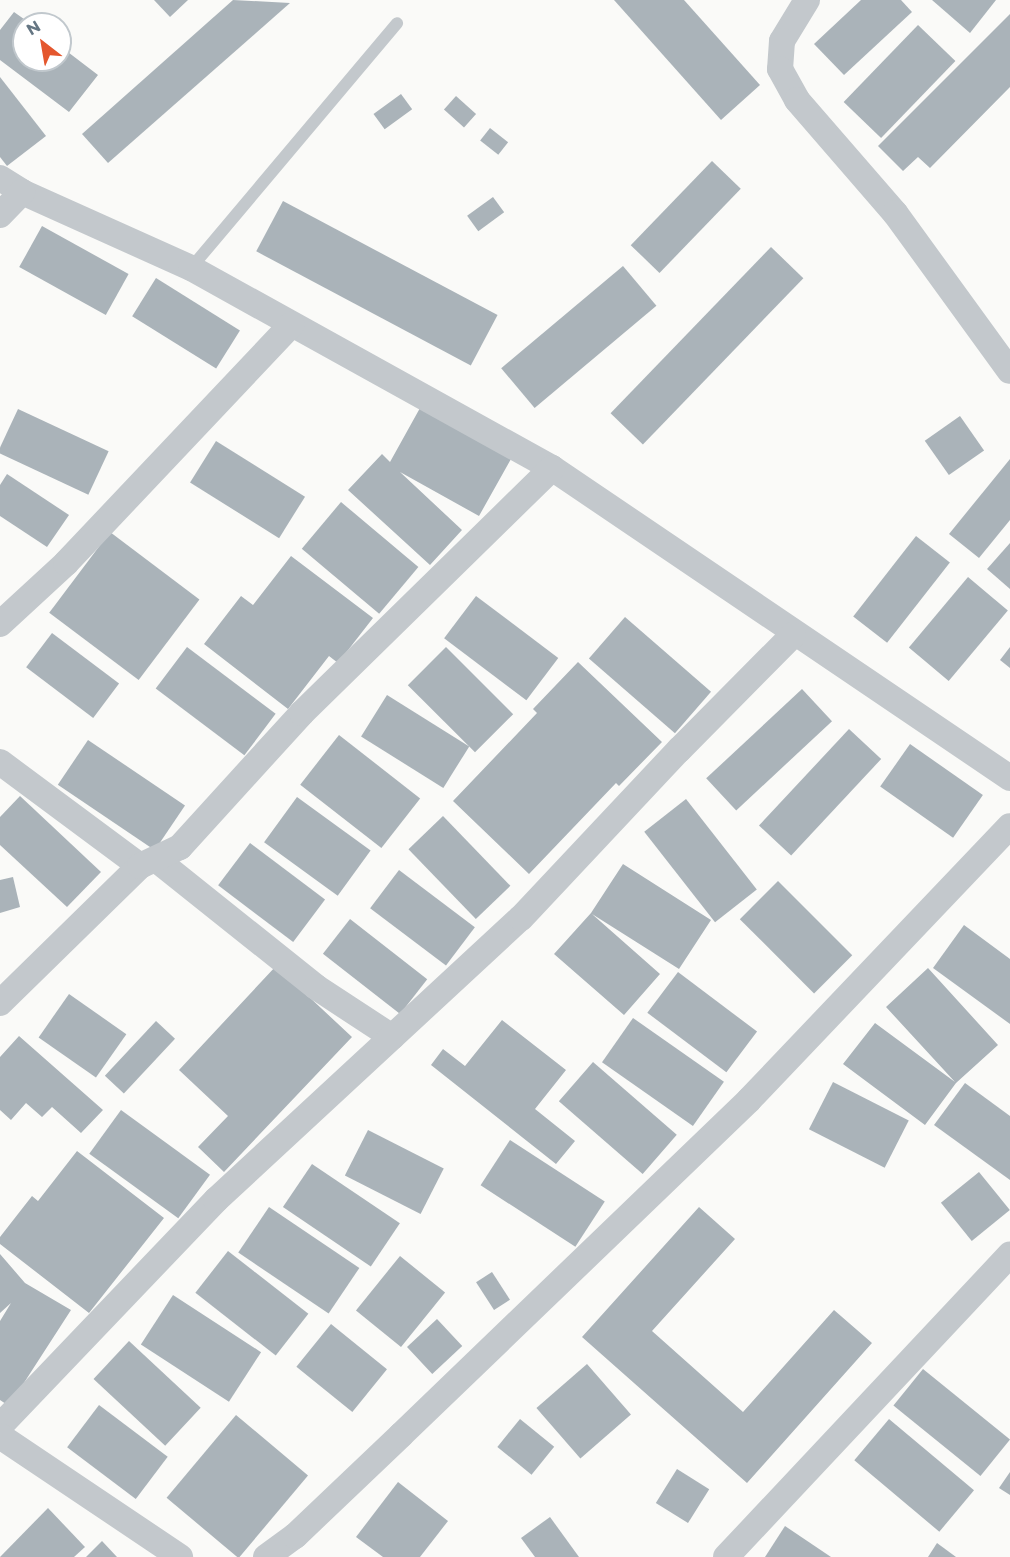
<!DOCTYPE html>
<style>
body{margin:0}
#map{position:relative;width:1010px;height:1557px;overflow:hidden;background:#fafaf8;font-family:Montserrat,sans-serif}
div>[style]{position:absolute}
.building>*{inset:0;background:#aab3b9;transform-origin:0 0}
.lane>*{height:12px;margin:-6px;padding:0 6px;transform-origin:6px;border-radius:6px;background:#c3c8cc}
.street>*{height:26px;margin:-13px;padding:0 13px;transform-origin:13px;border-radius:13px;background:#c3c8cc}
span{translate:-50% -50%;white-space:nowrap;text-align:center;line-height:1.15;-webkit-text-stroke:6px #fff;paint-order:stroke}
.north{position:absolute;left:12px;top:12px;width:60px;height:60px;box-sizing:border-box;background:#fff;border:2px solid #c1c8cd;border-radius:50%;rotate:329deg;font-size:16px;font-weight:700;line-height:24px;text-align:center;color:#657683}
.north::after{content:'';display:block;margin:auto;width:21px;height:27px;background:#e4572e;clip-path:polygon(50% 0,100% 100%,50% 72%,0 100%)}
</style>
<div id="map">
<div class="building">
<i style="clip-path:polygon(154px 0,188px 0,170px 17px)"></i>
<i style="clip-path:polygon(233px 0,290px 3px,108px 163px,82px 134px)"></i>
<i style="clip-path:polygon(614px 0,684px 0,760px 85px,721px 120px)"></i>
<i style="clip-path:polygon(861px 0,901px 0,912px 12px,844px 75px,814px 44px)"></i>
<i style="clip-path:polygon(932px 0,996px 0,970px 33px)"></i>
<i style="clip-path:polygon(14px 12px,31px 24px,24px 24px,24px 60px,60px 60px,60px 46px,98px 75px,69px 112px,0 60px,0 30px)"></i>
<i style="clip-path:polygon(1010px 14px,1010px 87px,930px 168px,918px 157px,903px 171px,878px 146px)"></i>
<i style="left:918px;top:25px;width:52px;height:107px;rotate:44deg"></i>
<i style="clip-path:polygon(0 77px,46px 136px,7px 166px,0 157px)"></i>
<i style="left:401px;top:94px;width:19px;height:34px;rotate:54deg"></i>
<i style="left:456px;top:96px;width:27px;height:18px;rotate:42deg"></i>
<i style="left:490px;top:128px;width:23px;height:16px;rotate:38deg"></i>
<i style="left:712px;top:161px;width:40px;height:117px;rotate:44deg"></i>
<i style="left:493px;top:197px;width:19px;height:32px;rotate:54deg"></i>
<i style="left:283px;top:201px;width:243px;height:57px;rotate:28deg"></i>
<i style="left:42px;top:226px;width:99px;height:47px;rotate:29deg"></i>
<i style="left:771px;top:247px;width:45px;height:231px;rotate:44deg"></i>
<i style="left:623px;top:266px;width:52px;height:159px;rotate:50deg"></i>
<i style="left:156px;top:278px;width:99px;height:45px;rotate:32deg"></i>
<i style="clip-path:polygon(420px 408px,511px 459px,479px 516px,400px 472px,462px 530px,430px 565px,348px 490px,382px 454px,390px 462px)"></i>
<i style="left:18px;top:409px;width:100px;height:48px;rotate:25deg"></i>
<i style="left:960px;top:416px;width:42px;height:43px;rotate:55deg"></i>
<i style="left:216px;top:441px;width:105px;height:49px;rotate:32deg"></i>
<i style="clip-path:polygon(1010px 459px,1010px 520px,979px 558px,949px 534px)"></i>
<i style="clip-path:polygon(7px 474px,69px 515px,47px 547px,0 516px,0 485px)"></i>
<i style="left:341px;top:502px;width:101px;height:61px;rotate:40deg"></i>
<i style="left:110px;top:532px;width:112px;height:101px;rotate:37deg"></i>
<i style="left:916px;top:536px;width:43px;height:102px;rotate:38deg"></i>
<i style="clip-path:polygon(1010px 543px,1010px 589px,987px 569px)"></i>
<i style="clip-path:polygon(291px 556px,373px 618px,338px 663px,329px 656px,288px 709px,204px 644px,241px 596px,253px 605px)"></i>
<i style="left:968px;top:577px;width:52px;height:92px;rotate:40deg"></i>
<i style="left:476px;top:596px;width:103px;height:53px;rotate:37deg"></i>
<i style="left:625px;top:617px;width:114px;height:55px;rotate:41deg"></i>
<i style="left:52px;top:633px;width:84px;height:43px;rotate:37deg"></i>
<i style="left:187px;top:647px;width:111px;height:52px;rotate:37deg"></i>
<i style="left:446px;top:647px;width:95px;height:54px;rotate:45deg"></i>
<i style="clip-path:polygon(1010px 647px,1010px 668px,1000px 660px)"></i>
<i style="clip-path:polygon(578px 662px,662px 742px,619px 786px,616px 783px,529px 874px,453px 801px,537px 713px,533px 709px)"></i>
<i style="left:802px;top:689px;width:44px;height:131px;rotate:47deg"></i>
<i style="left:387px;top:695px;width:97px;height:49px;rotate:32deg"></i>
<i style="left:849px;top:729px;width:44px;height:132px;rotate:43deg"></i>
<i style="left:339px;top:735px;width:103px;height:63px;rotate:38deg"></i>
<i style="left:88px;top:740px;width:117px;height:54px;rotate:34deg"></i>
<i style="left:910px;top:744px;width:89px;height:52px;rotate:35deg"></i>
<i style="clip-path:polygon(20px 796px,101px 872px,67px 907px,0 845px,0 817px)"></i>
<i style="left:297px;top:797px;width:91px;height:56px;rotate:36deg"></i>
<i style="left:686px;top:799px;width:115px;height:53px;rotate:52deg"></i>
<i style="left:443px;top:816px;width:97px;height:48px;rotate:46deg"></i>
<i style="left:250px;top:843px;width:94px;height:53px;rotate:37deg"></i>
<i style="clip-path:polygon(623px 864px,711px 920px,679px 969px,592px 914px,660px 974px,624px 1015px,554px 954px,591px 913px)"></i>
<i style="left:399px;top:870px;width:95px;height:48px;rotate:37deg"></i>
<i style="clip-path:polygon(13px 877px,20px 907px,0 913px,0 880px)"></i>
<i style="left:778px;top:881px;width:105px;height:54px;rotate:45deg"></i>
<i style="left:350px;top:919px;width:98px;height:44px;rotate:38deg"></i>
<i style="clip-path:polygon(964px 925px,1010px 959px,1010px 1024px,933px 968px)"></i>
<i style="clip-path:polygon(276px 966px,352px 1037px,224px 1172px,198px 1147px,228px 1116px,179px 1070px)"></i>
<i style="clip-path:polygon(928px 968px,998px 1045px,956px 1083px,925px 1125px,843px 1064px,875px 1023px,955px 1082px,886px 1007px)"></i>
<i style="left:678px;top:972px;width:99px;height:51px;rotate:37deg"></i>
<i style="left:69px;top:994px;width:70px;height:53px;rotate:35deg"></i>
<i style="left:633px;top:1018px;width:111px;height:54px;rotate:35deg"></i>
<i style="clip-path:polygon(502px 1020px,566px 1070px,535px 1109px,575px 1141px,556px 1164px,431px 1065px,443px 1049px,465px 1066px)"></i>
<i style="left:156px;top:1021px;width:26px;height:75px;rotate:43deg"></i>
<i style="clip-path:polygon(19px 1036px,103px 1110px,81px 1133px,52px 1107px,42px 1117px,26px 1103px,11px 1120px,0 1110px,0 1057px)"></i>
<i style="left:593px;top:1062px;width:111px;height:52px;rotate:41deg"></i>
<i style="left:833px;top:1082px;width:85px;height:53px;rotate:27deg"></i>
<i style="clip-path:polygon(965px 1083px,1010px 1116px,1010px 1180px,934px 1125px)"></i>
<i style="left:121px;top:1110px;width:110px;height:54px;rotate:36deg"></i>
<i style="left:368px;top:1130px;width:85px;height:51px;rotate:27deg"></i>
<i style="left:510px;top:1140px;width:113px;height:54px;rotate:33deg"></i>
<i style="clip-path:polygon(77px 1151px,164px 1218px,89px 1313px,0 1244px,0 1237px,32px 1196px,38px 1201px)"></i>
<i style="left:312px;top:1164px;width:106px;height:52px;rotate:34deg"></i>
<i style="left:979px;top:1172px;width:49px;height:49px;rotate:51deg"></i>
<i style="left:269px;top:1207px;width:109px;height:55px;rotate:34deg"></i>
<i style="clip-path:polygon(699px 1207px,735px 1239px,652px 1331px,743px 1412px,834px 1310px,872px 1343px,747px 1483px,582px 1337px)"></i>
<i style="left:228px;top:1251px;width:102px;height:53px;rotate:38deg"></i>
<i style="clip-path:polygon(0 1254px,25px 1283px,71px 1310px,9px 1406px,0 1400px,0 1321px,11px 1303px,0 1313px)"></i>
<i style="left:400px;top:1256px;width:58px;height:70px;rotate:39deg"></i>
<i style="left:492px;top:1272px;width:33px;height:19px;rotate:57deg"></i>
<i style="left:173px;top:1295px;width:105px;height:59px;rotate:33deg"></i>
<i style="left:437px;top:1319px;width:37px;height:41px;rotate:47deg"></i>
<i style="left:331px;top:1324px;width:72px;height:55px;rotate:39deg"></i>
<i style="left:129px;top:1341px;width:98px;height:52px;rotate:43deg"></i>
<i style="left:587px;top:1364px;width:67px;height:67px;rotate:49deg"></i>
<i style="left:923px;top:1369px;width:112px;height:47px;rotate:39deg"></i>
<i style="left:99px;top:1405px;width:86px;height:53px;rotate:37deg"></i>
<i style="left:236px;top:1415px;width:94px;height:108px;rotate:40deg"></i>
<i style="left:520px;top:1419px;width:44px;height:36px;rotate:39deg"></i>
<i style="left:889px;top:1419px;width:111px;height:54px;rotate:40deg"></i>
<i style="left:677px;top:1469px;width:38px;height:40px;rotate:32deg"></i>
<i style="clip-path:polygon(1010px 1472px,1010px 1495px,999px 1488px)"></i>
<i style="clip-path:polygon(398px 1482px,448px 1521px,420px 1557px,383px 1557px,356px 1537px)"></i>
<i style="clip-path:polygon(48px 1508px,85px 1547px,74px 1557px,0 1557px)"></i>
<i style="clip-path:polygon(550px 1517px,579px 1557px,535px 1557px,521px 1538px)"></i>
<i style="clip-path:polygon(785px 1526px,831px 1557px,765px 1557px)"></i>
<i style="clip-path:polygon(102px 1541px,117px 1557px,86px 1557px)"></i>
<i style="clip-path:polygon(937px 1543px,956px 1557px,928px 1557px)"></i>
</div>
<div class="lane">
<i style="left:191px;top:268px;width:320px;rotate:-49.9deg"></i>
</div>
<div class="street">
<i style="left:807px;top:0;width:48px;rotate:121.4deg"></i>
<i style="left:782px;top:41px;width:28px;rotate:94deg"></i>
<i style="left:780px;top:69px;width:35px;rotate:61deg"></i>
<i style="left:797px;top:100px;width:150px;rotate:49.1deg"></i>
<i style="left:895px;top:213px;width:195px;rotate:54deg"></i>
<i style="left:0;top:178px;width:26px;rotate:32deg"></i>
<i style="left:22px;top:192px;width:185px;rotate:24.2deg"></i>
<i style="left:191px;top:268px;width:413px;rotate:29deg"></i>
<i style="left:552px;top:468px;width:553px;rotate:34.09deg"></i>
<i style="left:0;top:215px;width:32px;rotate:-46deg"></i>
<i style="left:0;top:624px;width:90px;rotate:-42.7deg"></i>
<i style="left:66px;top:563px;width:328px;rotate:-46.6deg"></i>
<i style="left:0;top:762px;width:174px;rotate:36.6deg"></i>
<i style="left:157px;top:860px;width:203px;rotate:38.6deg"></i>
<i style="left:316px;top:987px;width:91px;rotate:33.3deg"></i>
<i style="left:0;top:1003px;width:196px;rotate:-44.4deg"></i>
<i style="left:140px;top:866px;width:44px;rotate:-25.4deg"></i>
<i style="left:180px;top:847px;width:181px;rotate:-47.7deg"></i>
<i style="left:302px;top:713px;width:350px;rotate:-44.4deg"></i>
<i style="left:0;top:1426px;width:313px;rotate:-46.3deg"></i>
<i style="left:216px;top:1200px;width:415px;rotate:-42.8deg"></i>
<i style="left:521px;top:918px;width:231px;rotate:-46.8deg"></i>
<i style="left:679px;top:750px;width:162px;rotate:-45.3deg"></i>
<i style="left:0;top:1436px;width:217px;rotate:33.9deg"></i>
<i style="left:266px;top:1557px;width:36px;rotate:-36deg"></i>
<i style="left:295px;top:1536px;width:146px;rotate:-43.6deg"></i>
<i style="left:401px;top:1435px;width:483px;rotate:-43.9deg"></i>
<i style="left:749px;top:1100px;width:378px;rotate:-46.4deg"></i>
<i style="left:726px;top:1557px;width:415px;rotate:-46.8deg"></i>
</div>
<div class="north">N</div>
</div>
